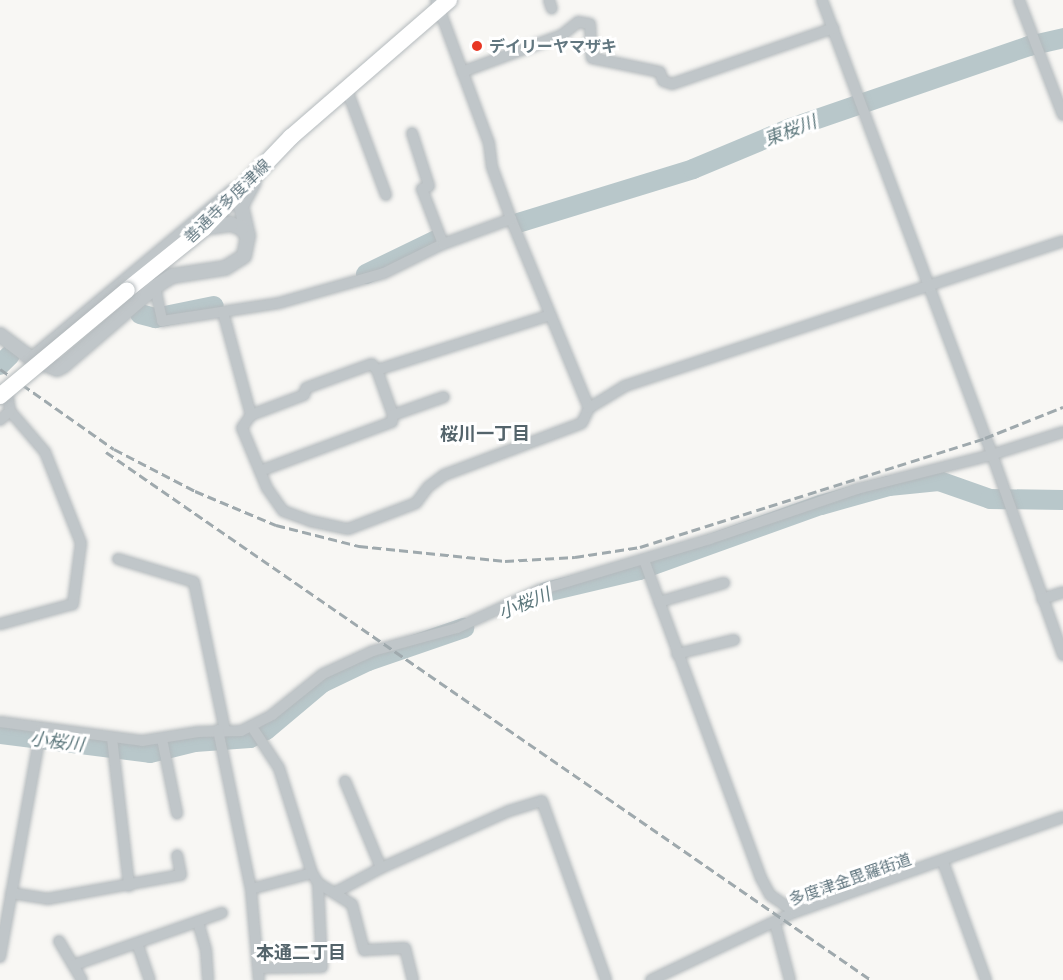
<!DOCTYPE html>
<meta charset="utf-8">
<style>
body{margin:0}
#map{position:relative;width:1063px;height:980px;overflow:hidden;background:#f8f7f4;font-family:Barlow,"Noto Sans JP",sans-serif}
div>[style]{position:absolute}
.river>*{height:20px;margin:-10px;padding:0 10px;transform-origin:10px;border-radius:10px;background:#b8c7ca}
.roads{filter:drop-shadow(0 0 2px #b4babd) drop-shadow(0 0 2px #b4babd)}
.minor>*{height:10px;margin:-5px;padding:0 5px;transform-origin:5px;border-radius:5px;background:#c0c6c9}
.tertiary>*{height:14px;margin:-7px;padding:0 7px;transform-origin:7px;border-radius:7px;background:#c0c6c9}
.primary>*{height:16px;margin:-8px;padding:0 8px;transform-origin:8px;border-radius:8px;background:#fff}
.rail>*{height:3px;margin-top:-1.5px;transform-origin:0;background:repeating-linear-gradient(90deg,#9fa9ad 0 9px,transparent 0 13.5px)}
.bridges{filter:drop-shadow(0 0 2px #b4babd) drop-shadow(0 0 2px #b4babd)}
.primary-bridge>*{height:16px;margin:-8px;padding:0 8px;transform-origin:8px;border-radius:8px;background:#fff}
.dots>*{width:16px;height:16px;translate:-50% -50%;box-sizing:border-box;border:3px solid #fff;border-radius:50%}
span{translate:-50% -50%;white-space:nowrap;text-align:center;line-height:1.15;-webkit-text-stroke:6px #fff;paint-order:stroke}
.poi-label{font-size:16px;color:#627780;font-weight:700}
.left{translate:0 -50%;text-align:left}
.street-label{font-size:16px;color:#627780}
.water-label{font-size:18px;color:#5c777c;font-style:italic}
.neighbourhood-label{font-size:18px;color:#54646b;font-weight:700}
</style>
<div id="map">
<div class="river">
<i style="left:518px;top:223px;width:183px;rotate:-17.1deg"></i>
<i style="left:693px;top:169px;width:106px;rotate:-22.7deg"></i>
<i style="left:791px;top:128px;width:252px;rotate:-19deg"></i>
<i style="left:1029px;top:46px;width:35px;rotate:-13deg"></i>
<i style="left:366px;top:274px;width:78px;rotate:-25.9deg"></i>
<i style="left:140px;top:314px;width:16px;rotate:15deg"></i>
<i style="left:155px;top:318px;width:60px;rotate:-11.5deg"></i>
<i style="left:0;top:365px;width:14px;rotate:-45deg"></i>
<i style="left:546px;top:592px;width:96px;rotate:-13.3deg"></i>
<i style="left:639px;top:570px;width:193px;rotate:-19.7deg"></i>
<i style="left:821px;top:505px;width:71px;rotate:-15.6deg"></i>
<i style="left:889px;top:486px;width:50px;rotate:-5.7deg"></i>
<i style="left:939px;top:481px;width:54px;rotate:19.4deg"></i>
<i style="left:990px;top:499px;width:73px;rotate:0.8deg"></i>
<i style="left:0;top:734px;width:151px;rotate:7.2deg"></i>
<i style="left:150px;top:753px;width:46px;rotate:-13.7deg"></i>
<i style="left:195px;top:742px;width:55px;rotate:-4.2deg"></i>
<i style="left:250px;top:738px;width:18px;rotate:-27deg"></i>
<i style="left:266px;top:730px;width:73px;rotate:-40deg"></i>
<i style="left:322px;top:683px;width:51px;rotate:-25.6deg"></i>
<i style="left:368px;top:661px;width:102px;rotate:-19deg"></i>
</div>
<div class="roads">
<div class="minor">
<i style="left:436px;top:0;width:153px;rotate:69.7deg"></i>
<i style="left:489px;top:143px;width:24px;rotate:83deg"></i>
<i style="left:492px;top:167px;width:55px;rotate:69.9deg"></i>
<i style="left:511px;top:219px;width:204px;rotate:67.6deg"></i>
<i style="left:549px;top:0;width:9px;rotate:72deg"></i>
<i style="left:822px;top:0;width:473px;rotate:69.5deg"></i>
<i style="left:988px;top:443px;width:225px;rotate:70.5deg"></i>
<i style="left:1019px;top:0;width:123px;rotate:69.1deg"></i>
<i style="left:462px;top:72px;width:107px;rotate:-20.3deg"></i>
<i style="left:562px;top:35px;width:21px;rotate:-39deg"></i>
<i style="left:578px;top:22px;width:12px;rotate:9deg"></i>
<i style="left:590px;top:24px;width:34px;rotate:87deg"></i>
<i style="left:592px;top:58px;width:69px;rotate:11.6deg"></i>
<i style="left:660px;top:72px;width:9px;rotate:72deg"></i>
<i style="left:663px;top:81px;width:9px;rotate:18deg"></i>
<i style="left:672px;top:84px;width:171px;rotate:-19.1deg"></i>
<i style="left:347px;top:90px;width:112px;rotate:69.6deg"></i>
<i style="left:412px;top:133px;width:56px;rotate:72.2deg"></i>
<i style="left:429px;top:186px;width:8px;rotate:157deg"></i>
<i style="left:422px;top:189px;width:59px;rotate:69.1deg"></i>
<i style="left:155px;top:287px;width:35px;rotate:78deg"></i>
<i style="left:162px;top:321px;width:118px;rotate:-8.7deg"></i>
<i style="left:279px;top:303px;width:109px;rotate:-15.9deg"></i>
<i style="left:384px;top:273px;width:66px;rotate:-26.2deg"></i>
<i style="left:443px;top:244px;width:72px;rotate:-20.2deg"></i>
<i style="left:223px;top:312px;width:107px;rotate:74.8deg"></i>
<i style="left:251px;top:415px;width:16px;rotate:125deg"></i>
<i style="left:242px;top:428px;width:65px;rotate:67.4deg"></i>
<i style="left:267px;top:488px;width:28px;rotate:55deg"></i>
<i style="left:283px;top:511px;width:29px;rotate:20deg"></i>
<i style="left:310px;top:521px;width:39px;rotate:12deg"></i>
<i style="left:348px;top:529px;width:73px;rotate:-20.9deg"></i>
<i style="left:416px;top:503px;width:20px;rotate:-53deg"></i>
<i style="left:428px;top:487px;width:20px;rotate:-37deg"></i>
<i style="left:444px;top:475px;width:147px;rotate:-20.6deg"></i>
<i style="left:582px;top:423px;width:17px;rotate:-65deg"></i>
<i style="left:589px;top:408px;width:42px;rotate:-31.4deg"></i>
<i style="left:625px;top:386px;width:461px;rotate:-18.3deg"></i>
<i style="left:30px;top:358px;width:264px;rotate:-39.8deg"></i>
<i style="left:377px;top:370px;width:48px;rotate:70.4deg"></i>
<i style="left:0;top:394px;width:9px;rotate:27deg"></i>
<i style="left:8px;top:398px;width:13px;rotate:81deg"></i>
<i style="left:10px;top:411px;width:54px;rotate:49.5deg"></i>
<i style="left:45px;top:452px;width:98px;rotate:68.4deg"></i>
<i style="left:81px;top:543px;width:62px;rotate:97.5deg"></i>
<i style="left:73px;top:604px;width:76px;rotate:164.7deg"></i>
<i style="left:251px;top:415px;width:57px;rotate:-20.7deg"></i>
<i style="left:304px;top:395px;width:7px;rotate:-74deg"></i>
<i style="left:306px;top:388px;width:70px;rotate:-20deg"></i>
<i style="left:372px;top:364px;width:8px;rotate:50deg"></i>
<i style="left:377px;top:370px;width:182px;rotate:-17.6deg"></i>
<i style="left:0;top:420px;width:13px;rotate:-42deg"></i>
<i style="left:260px;top:471px;width:141px;rotate:-20.4deg"></i>
<i style="left:392px;top:422px;width:7px;rotate:-82deg"></i>
<i style="left:393px;top:415px;width:54px;rotate:-19.4deg"></i>
<i style="left:118px;top:559px;width:79px;rotate:16.8deg"></i>
<i style="left:194px;top:582px;width:151px;rotate:78.2deg"></i>
<i style="left:644px;top:560px;width:339px;rotate:69.8deg"></i>
<i style="left:761px;top:878px;width:19px;rotate:62deg"></i>
<i style="left:770px;top:895px;width:30px;rotate:34deg"></i>
<i style="left:1042px;top:599px;width:22px;rotate:-18deg"></i>
<i style="left:659px;top:602px;width:68px;rotate:-16.3deg"></i>
<i style="left:677px;top:654px;width:59px;rotate:-13.8deg"></i>
<i style="left:0;top:722px;width:143px;rotate:7.6deg"></i>
<i style="left:142px;top:741px;width:57px;rotate:-9.1deg"></i>
<i style="left:198px;top:732px;width:43px;rotate:-1.3deg"></i>
<i style="left:241px;top:731px;width:35px;rotate:-27deg"></i>
<i style="left:272px;top:715px;width:65px;rotate:-38.8deg"></i>
<i style="left:323px;top:674px;width:55px;rotate:-24.7deg"></i>
<i style="left:373px;top:651px;width:87px;rotate:-15.3deg"></i>
<i style="left:457px;top:628px;width:91px;rotate:-24.6deg"></i>
<i style="left:540px;top:590px;width:177px;rotate:-16.7deg"></i>
<i style="left:710px;top:539px;width:155px;rotate:-18.8deg"></i>
<i style="left:857px;top:489px;width:138px;rotate:-14.2deg"></i>
<i style="left:991px;top:455px;width:76px;rotate:-17.7deg"></i>
<i style="left:252px;top:727px;width:49px;rotate:56.6deg"></i>
<i style="left:279px;top:768px;width:110px;rotate:72.6deg"></i>
<i style="left:218px;top:730px;width:162px;rotate:78.3deg"></i>
<i style="left:251px;top:889px;width:91px;rotate:85deg"></i>
<i style="left:112px;top:738px;width:149px;rotate:83.4deg"></i>
<i style="left:162px;top:739px;width:76px;rotate:78.5deg"></i>
<i style="left:345px;top:781px;width:94px;rotate:67.5deg"></i>
<i style="left:943px;top:862px;width:126px;rotate:70deg"></i>
<i style="left:251px;top:889px;width:63px;rotate:-14.7deg"></i>
<i style="left:312px;top:873px;width:12px;rotate:59deg"></i>
<i style="left:318px;top:883px;width:40px;rotate:32deg"></i>
<i style="left:352px;top:904px;width:48px;rotate:75.4deg"></i>
<i style="left:364px;top:950px;width:41px;rotate:-2.8deg"></i>
<i style="left:405px;top:948px;width:33px;rotate:76deg"></i>
<i style="left:11px;top:893px;width:36px;rotate:9deg"></i>
<i style="left:47px;top:899px;width:136px;rotate:-10.2deg"></i>
<i style="left:181px;top:875px;width:20px;rotate:-101deg"></i>
<i style="left:334px;top:893px;width:53px;rotate:-28deg"></i>
<i style="left:381px;top:868px;width:140px;rotate:-24deg"></i>
<i style="left:509px;top:811px;width:34px;rotate:-17deg"></i>
<i style="left:542px;top:801px;width:190px;rotate:70.3deg"></i>
<i style="left:198px;top:922px;width:29px;rotate:74deg"></i>
<i style="left:206px;top:950px;width:30px;rotate:86deg"></i>
<i style="left:775px;top:923px;width:59px;rotate:75.3deg"></i>
<i style="left:59px;top:941px;width:45px;rotate:59.5deg"></i>
<i style="left:137px;top:943px;width:39px;rotate:71deg"></i>
<i style="left:0;top:957px;width:233px;rotate:-79.8deg"></i>
<i style="left:74px;top:965px;width:157px;rotate:-19.4deg"></i>
<i style="left:258px;top:968px;width:64px;rotate:-0.9deg"></i>
<i style="left:322px;top:967px;width:84px;rotate:-92.7deg"></i>
<i style="left:651px;top:980px;width:159px;rotate:-25.3deg"></i>
<i style="left:795px;top:912px;width:284px;rotate:-19.5deg"></i>
</div>
<div class="tertiary">
<i style="left:248px;top:236px;width:31px;rotate:-103deg"></i>
<i style="left:241px;top:206px;width:27px;rotate:-62deg"></i>
<i style="left:0;top:335px;width:38px;rotate:37deg"></i>
<i style="left:30px;top:358px;width:29px;rotate:22deg"></i>
<i style="left:57px;top:369px;width:7px;rotate:-27deg"></i>
<i style="left:63px;top:366px;width:121px;rotate:-40.7deg"></i>
<i style="left:155px;top:287px;width:20px;rotate:-33deg"></i>
<i style="left:172px;top:276px;width:54px;rotate:-8.6deg"></i>
<i style="left:225px;top:268px;width:22px;rotate:-32deg"></i>
<i style="left:244px;top:256px;width:20px;rotate:-79deg"></i>
<i style="left:248px;top:236px;width:11px;rotate:-131deg"></i>
<i style="left:241px;top:228px;width:11px;rotate:-158deg"></i>
<i style="left:231px;top:224px;width:27px;rotate:172deg"></i>
</div>
<div class="primary">
<i style="left:127px;top:290px;width:99px;rotate:-38.8deg"></i>
<i style="left:204px;top:228px;width:126px;rotate:-46.3deg"></i>
<i style="left:291px;top:137px;width:209px;rotate:-40.9deg"></i>
</div>
</div>
<div class="rail">
<i style="left:0;top:369px;width:139px;rotate:35.1deg"></i>
<i style="left:114px;top:449px;width:91px;rotate:27.4deg"></i>
<i style="left:195px;top:491px;width:88px;rotate:22.8deg"></i>
<i style="left:276px;top:525px;width:86px;rotate:14.2deg"></i>
<i style="left:359px;top:546px;width:147px;rotate:5.9deg"></i>
<i style="left:505px;top:561px;width:70px;rotate:-3.3deg"></i>
<i style="left:575px;top:557px;width:66px;rotate:-8.7deg"></i>
<i style="left:640px;top:547px;width:362px;rotate:-17.5deg"></i>
<i style="left:985px;top:438px;width:84px;rotate:-21.7deg"></i>
<i style="left:106px;top:452px;width:930px;rotate:34.61deg"></i>
</div>
<div class="bridges">
<div class="primary-bridge">
<i style="left:0;top:396px;width:165px;rotate:-39.8deg"></i>
</div>
</div>
<div class="dots">
<i style="left:477px;top:46px;background:#e83724"></i>
</div>
<div class="poi-label">
<span class="left" style="left:489px;top:46px">デイリーヤマザキ</span>
</div>
<div class="street-label">
<span style="left:227px;top:201px;rotate:-44deg">善通寺多度津線</span>
<span style="left:850px;top:879px;rotate:-19deg">多度津金毘羅街道</span>
</div>
<div class="water-label">
<span style="left:790px;top:130px;rotate:-21deg">東桜川</span>
<span style="left:524px;top:603px;rotate:-22deg">小桜川</span>
<span style="left:57px;top:741px;rotate:7deg">小桜川</span>
</div>
<div class="neighbourhood-label">
<span style="left:485px;top:433px">桜川一丁目</span>
<span style="left:301px;top:952px">本通二丁目</span>
</div>
</div>
